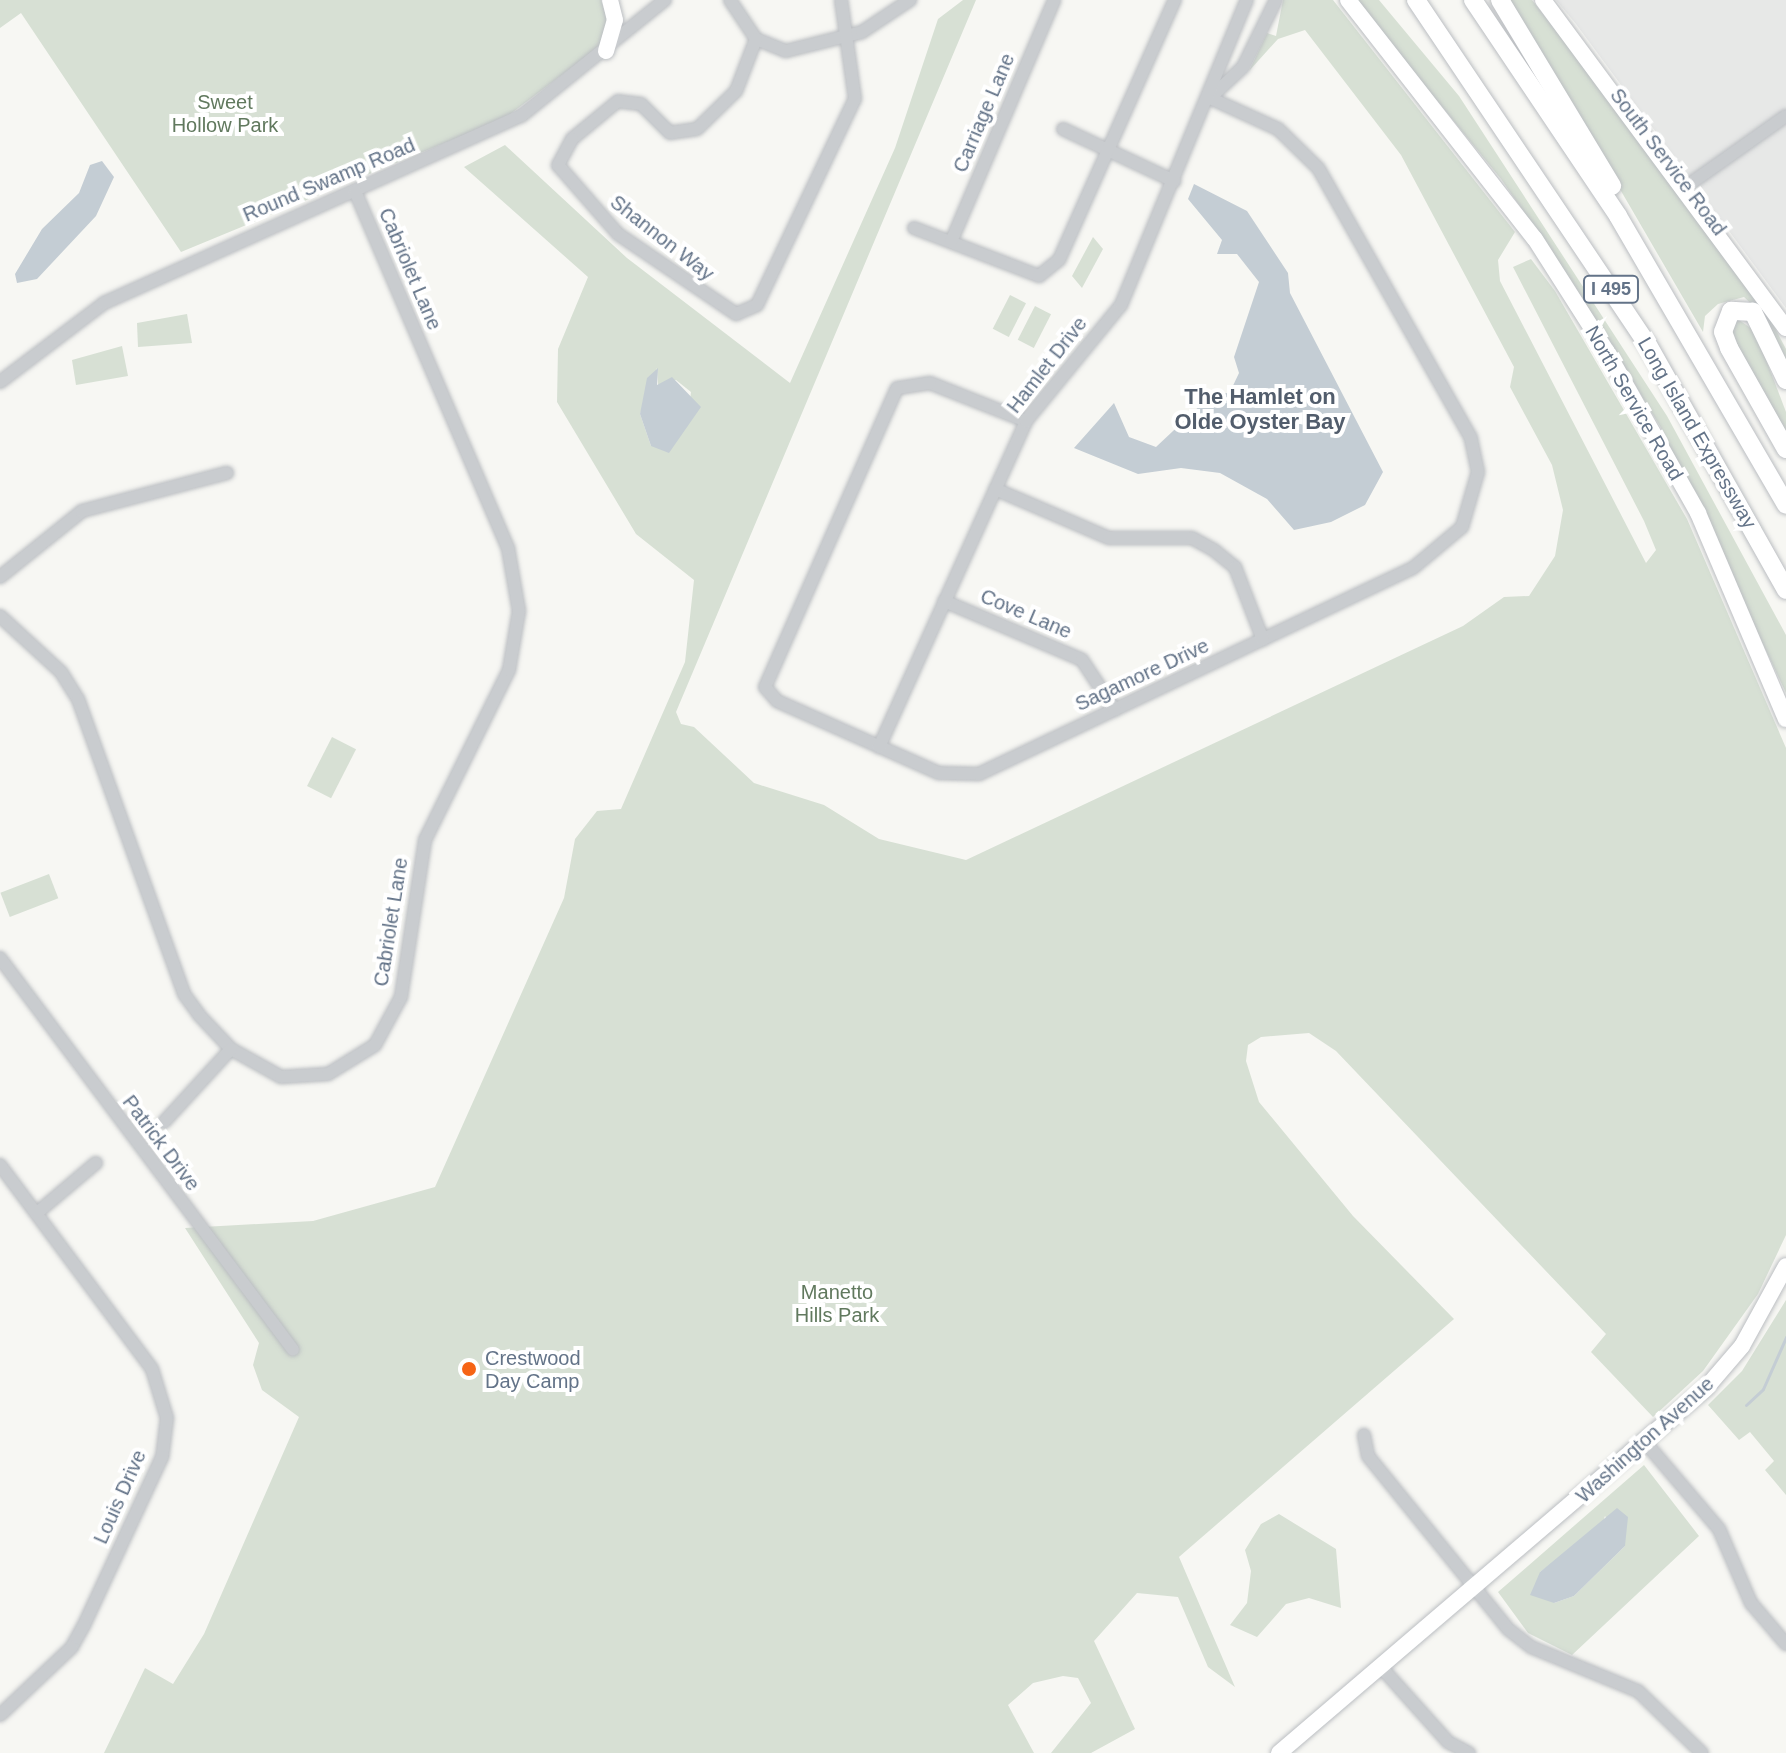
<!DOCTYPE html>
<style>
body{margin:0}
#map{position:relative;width:1786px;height:1753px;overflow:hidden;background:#f7f7f3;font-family:Helvetica,sans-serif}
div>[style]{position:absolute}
.built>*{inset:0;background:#e7e8e7}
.green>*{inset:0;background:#d7e0d4;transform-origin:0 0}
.water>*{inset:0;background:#c4cdd4}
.stream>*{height:3px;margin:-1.5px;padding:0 1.5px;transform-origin:1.5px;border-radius:1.5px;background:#c4cdd4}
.roads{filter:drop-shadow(0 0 2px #bbbec2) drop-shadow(0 0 2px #bbbec2)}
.minor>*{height:12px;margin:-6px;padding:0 6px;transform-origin:6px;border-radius:6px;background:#c9cccf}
.major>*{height:16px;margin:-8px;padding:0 8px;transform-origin:8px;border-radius:8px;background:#fff}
.highway>*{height:18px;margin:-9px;padding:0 9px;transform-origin:9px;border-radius:9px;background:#fff}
.dots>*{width:22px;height:22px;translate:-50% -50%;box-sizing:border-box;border:4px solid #fff;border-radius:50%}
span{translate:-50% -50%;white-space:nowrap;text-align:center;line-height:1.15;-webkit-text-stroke:8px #fff;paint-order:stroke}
.shield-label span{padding:2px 6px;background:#fff;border:2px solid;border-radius:6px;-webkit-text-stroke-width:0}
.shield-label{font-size:18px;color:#637388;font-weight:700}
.park-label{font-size:20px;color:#61795e}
.street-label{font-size:20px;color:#637388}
.poi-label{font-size:20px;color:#637388}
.left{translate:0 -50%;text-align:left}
.neighbourhood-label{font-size:22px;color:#525d6c;font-weight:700}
</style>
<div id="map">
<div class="built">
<i style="clip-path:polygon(1556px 0,1786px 0,1786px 308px,1576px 24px)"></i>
</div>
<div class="green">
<i style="clip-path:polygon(0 0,601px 0,609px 24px,600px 46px,505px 118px,181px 252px,21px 13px,0 28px)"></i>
<i style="clip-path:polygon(evenodd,963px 0,976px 0,676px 712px,681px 724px,694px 727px,754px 783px,824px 805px,879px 839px,966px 860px,1463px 626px,1504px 597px,1529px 596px,1555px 556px,1563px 510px,1552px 465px,1510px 387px,1514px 367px,1401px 155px,1305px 30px,1278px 39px,1249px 71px,1267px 33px,1276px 36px,1283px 0,1333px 0,1515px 232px,1498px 260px,1500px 281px,1646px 563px,1656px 550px,1644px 521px,1513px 267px,1531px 259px,1555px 291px,1687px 519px,1786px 748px,1786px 1235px,1758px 1294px,1703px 1371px,1653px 1417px,1591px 1352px,1606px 1334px,1336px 1051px,1309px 1033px,1261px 1037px,1248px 1045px,1246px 1061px,1259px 1102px,1353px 1216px,1454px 1319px,1179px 1557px,1235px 1687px,1208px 1667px,1178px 1597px,1137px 1593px,1094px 1641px,1135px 1729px,1091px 1753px,1051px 1753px,1091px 1703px,1078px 1678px,1063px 1676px,1033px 1683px,1008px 1705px,1034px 1753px,104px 1753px,145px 1668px,173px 1684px,204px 1634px,299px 1417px,262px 1390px,253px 1365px,259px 1343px,185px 1228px,313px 1221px,435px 1187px,564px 898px,575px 839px,597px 811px,621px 809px,685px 662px,694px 580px,636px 534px,557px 402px,558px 349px,588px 277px,464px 167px,505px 145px,627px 258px,790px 383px,895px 148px,938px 19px,963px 0,657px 368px,658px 385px,676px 380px,691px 392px,688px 418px,651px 446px,640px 414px,657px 368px)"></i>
<i style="clip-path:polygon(1355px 0,1379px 0,1459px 96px,1667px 416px,1786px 635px,1786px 693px,1660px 426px,1571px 280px,1501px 179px)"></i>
<i style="clip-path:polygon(1510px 0,1532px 0,1690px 202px,1768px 315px,1786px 349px,1786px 370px,1762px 314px,1744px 297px,1718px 304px,1705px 316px,1703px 332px)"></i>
<i style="clip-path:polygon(1093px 237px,1103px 249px,1082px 288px,1072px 276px)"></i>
<i style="left:1010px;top:295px;width:18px;height:38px;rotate:27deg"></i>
<i style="left:1035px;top:306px;width:18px;height:38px;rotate:27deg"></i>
<i style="clip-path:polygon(187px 314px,192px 343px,138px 347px,137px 323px)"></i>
<i style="clip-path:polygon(1739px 320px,1755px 331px,1786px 412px,1786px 442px,1734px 346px,1732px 325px)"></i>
<i style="clip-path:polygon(122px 346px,128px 376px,76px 385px,72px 360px)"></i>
<i style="left:332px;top:737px;width:27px;height:55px;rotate:27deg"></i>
<i style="left:49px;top:874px;width:26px;height:52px;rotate:69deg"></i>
<i style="clip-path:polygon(1786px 1300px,1786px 1495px,1765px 1470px,1774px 1461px,1750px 1432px,1739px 1440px,1708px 1405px,1742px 1371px)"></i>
<i style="clip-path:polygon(evenodd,1644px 1465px,1699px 1536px,1572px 1655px,1528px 1633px,1498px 1592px,1644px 1465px,1605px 1516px,1625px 1546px,1574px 1596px,1554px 1603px,1540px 1572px,1601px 1527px,1605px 1516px)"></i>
<i style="clip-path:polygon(1279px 1514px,1336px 1549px,1341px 1608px,1309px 1598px,1286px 1604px,1257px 1637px,1230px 1625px,1247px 1603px,1251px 1571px,1245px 1550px,1261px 1524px)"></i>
</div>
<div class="water">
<i style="clip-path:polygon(102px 161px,114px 177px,96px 216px,37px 279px,17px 283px,15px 274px,42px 229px,79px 193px,90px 165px)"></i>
<i style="clip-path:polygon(1194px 184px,1247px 211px,1288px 273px,1290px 293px,1383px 472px,1365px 505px,1331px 522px,1294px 530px,1267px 499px,1220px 473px,1181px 468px,1138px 474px,1074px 448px,1114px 403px,1129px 437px,1156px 447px,1207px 399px,1230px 392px,1239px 373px,1234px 357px,1259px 282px,1237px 254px,1217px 254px,1222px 240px,1188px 199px)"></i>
<i style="clip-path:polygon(658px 368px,657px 385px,672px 377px,701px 407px,669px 453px,651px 446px,640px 414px,647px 378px)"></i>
<i style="clip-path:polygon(1617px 1508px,1628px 1517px,1625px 1546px,1574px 1596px,1554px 1603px,1530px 1595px,1540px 1572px)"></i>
</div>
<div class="stream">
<i style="left:1746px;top:1405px;width:23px;rotate:-43deg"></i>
<i style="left:1763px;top:1389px;width:57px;rotate:-66.1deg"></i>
</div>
<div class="roads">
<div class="minor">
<i style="left:730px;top:0;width:47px;rotate:56.3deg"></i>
<i style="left:756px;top:39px;width:32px;rotate:22deg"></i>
<i style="left:786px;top:51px;width:78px;rotate:-14deg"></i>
<i style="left:862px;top:32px;width:58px;rotate:-33.7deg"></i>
<i style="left:756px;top:39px;width:56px;rotate:111deg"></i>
<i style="left:736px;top:91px;width:54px;rotate:135.7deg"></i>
<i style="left:697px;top:129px;width:27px;rotate:172deg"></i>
<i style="left:670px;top:133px;width:41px;rotate:-135deg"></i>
<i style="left:641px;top:104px;width:23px;rotate:-173deg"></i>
<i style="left:618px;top:101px;width:60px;rotate:140.4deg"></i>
<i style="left:572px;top:139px;width:30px;rotate:118deg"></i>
<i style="left:558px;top:165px;width:91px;rotate:49deg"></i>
<i style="left:618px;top:234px;width:143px;rotate:34.1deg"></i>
<i style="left:736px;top:314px;width:23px;rotate:-23deg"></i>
<i style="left:757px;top:305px;width:228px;rotate:-64.6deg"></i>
<i style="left:855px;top:99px;width:100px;rotate:-98deg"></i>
<i style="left:1210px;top:98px;width:45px;rotate:-43.2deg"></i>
<i style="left:1243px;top:67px;width:75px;rotate:-63.8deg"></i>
<i style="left:1063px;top:129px;width:123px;rotate:25.1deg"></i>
<i style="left:1687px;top:186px;width:121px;rotate:-35.3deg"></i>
<i style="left:914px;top:228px;width:134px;rotate:21deg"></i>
<i style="left:1039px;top:276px;width:26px;rotate:-39deg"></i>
<i style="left:1059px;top:260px;width:285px;rotate:-66deg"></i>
<i style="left:951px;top:242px;width:263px;rotate:-66.9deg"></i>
<i style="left:0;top:382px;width:131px;rotate:-37.2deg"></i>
<i style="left:104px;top:303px;width:457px;rotate:-24.2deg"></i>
<i style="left:521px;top:116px;width:185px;rotate:-38.9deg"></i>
<i style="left:1026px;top:421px;width:103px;rotate:-158.4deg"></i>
<i style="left:930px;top:383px;width:33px;rotate:171deg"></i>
<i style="left:897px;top:388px;width:327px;rotate:113.8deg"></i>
<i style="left:765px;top:687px;width:18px;rotate:49deg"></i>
<i style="left:777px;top:701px;width:177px;rotate:24deg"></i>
<i style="left:939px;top:773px;width:40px;rotate:1.4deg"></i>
<i style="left:979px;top:774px;width:480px;rotate:-25.4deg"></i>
<i style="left:1413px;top:568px;width:64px;rotate:-39.9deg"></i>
<i style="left:1462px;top:527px;width:57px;rotate:-73.8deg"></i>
<i style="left:1478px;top:472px;width:35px;rotate:-102deg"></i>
<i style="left:1471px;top:438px;width:310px;rotate:-119.5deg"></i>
<i style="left:1318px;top:168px;width:56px;rotate:-135.7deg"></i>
<i style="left:1278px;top:129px;width:75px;rotate:-155.5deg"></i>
<i style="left:995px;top:489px;width:124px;rotate:23.3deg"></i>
<i style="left:1109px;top:538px;width:83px"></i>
<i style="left:1192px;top:538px;width:26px;rotate:29deg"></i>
<i style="left:1215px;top:551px;width:26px;rotate:39deg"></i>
<i style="left:1235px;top:567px;width:78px;rotate:69deg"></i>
<i style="left:0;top:577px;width:105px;rotate:-38.8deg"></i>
<i style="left:82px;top:511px;width:150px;rotate:-14.7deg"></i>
<i style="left:944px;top:601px;width:150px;rotate:23.1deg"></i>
<i style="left:1082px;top:660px;width:60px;rotate:56.6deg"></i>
<i style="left:0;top:616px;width:83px;rotate:42.6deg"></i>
<i style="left:61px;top:672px;width:32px;rotate:58deg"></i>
<i style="left:78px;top:699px;width:313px;rotate:70.2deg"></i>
<i style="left:184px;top:994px;width:26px;rotate:54deg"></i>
<i style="left:199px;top:1015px;width:47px;rotate:46.7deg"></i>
<i style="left:231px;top:1049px;width:57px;rotate:29.2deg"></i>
<i style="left:281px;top:1077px;width:47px;rotate:-3.7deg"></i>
<i style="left:328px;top:1074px;width:55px;rotate:-31.7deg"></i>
<i style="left:375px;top:1045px;width:55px;rotate:-61.6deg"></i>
<i style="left:401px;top:997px;width:159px;rotate:-81.3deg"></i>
<i style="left:425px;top:840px;width:190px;rotate:-63.7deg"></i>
<i style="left:509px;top:670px;width:60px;rotate:-80.4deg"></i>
<i style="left:519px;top:611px;width:64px;rotate:-99.9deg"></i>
<i style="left:508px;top:548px;width:388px;rotate:-113.2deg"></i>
<i style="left:879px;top:747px;width:358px;rotate:-65.7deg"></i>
<i style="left:1026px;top:421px;width:150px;rotate:-50.7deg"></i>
<i style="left:1121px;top:305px;width:330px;rotate:-67.6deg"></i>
<i style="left:0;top:958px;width:489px;rotate:53.2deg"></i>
<i style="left:164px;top:1122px;width:99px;rotate:-47.5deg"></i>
<i style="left:0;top:1165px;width:254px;rotate:53.3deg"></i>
<i style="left:152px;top:1369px;width:51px;rotate:73deg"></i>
<i style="left:167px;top:1418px;width:39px;rotate:97deg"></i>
<i style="left:162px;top:1457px;width:185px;rotate:114.9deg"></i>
<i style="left:84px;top:1625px;width:25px;rotate:119deg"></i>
<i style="left:72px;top:1647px;width:99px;rotate:136.6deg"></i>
<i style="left:38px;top:1212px;width:76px;rotate:-40.2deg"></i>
<i style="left:1364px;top:1435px;width:21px;rotate:79deg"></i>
<i style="left:1368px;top:1456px;width:223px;rotate:51deg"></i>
<i style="left:1508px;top:1629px;width:29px;rotate:38deg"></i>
<i style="left:1531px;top:1647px;width:116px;rotate:22.4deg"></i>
<i style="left:1638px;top:1691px;width:89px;rotate:44.1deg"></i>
<i style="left:1645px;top:1442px;width:114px;rotate:49.6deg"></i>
<i style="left:1719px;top:1529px;width:81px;rotate:66.6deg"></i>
<i style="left:1751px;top:1603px;width:54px;rotate:49.5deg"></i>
<i style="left:1381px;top:1667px;width:101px;rotate:48.2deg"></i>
<i style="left:1448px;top:1742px;width:24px;rotate:28deg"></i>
</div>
<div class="major">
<i style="left:1348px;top:0;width:303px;rotate:52deg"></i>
<i style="left:1535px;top:239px;width:134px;rotate:57.5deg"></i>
<i style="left:1607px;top:352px;width:185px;rotate:60.5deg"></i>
<i style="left:1698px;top:513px;width:224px;rotate:66.9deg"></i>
<i style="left:1543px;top:0;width:408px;rotate:53.5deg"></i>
<i style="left:606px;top:51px;width:32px;rotate:-74deg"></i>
<i style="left:615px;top:20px;width:21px;rotate:-104deg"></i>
<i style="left:1279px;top:1753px;width:562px;rotate:-40.52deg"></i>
<i style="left:1706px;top:1388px;width:55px;rotate:-49.4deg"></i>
<i style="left:1742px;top:1346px;width:91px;rotate:-61.2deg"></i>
</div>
<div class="highway">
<i style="left:1416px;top:0;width:416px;rotate:56.1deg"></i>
<i style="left:1648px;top:345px;width:281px;rotate:60.6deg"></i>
<i style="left:1473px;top:0;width:260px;rotate:56.1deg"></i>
<i style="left:1618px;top:216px;width:334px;rotate:59.8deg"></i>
<i style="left:1500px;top:0;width:217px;rotate:58.9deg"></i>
<i style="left:1786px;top:380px;width:76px;rotate:-115.9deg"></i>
<i style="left:1753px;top:312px;width:22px;rotate:-177deg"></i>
<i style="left:1731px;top:311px;width:22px;rotate:111deg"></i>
<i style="left:1723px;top:332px;width:17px;rotate:69deg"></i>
<i style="left:1729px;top:348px;width:116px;rotate:60.6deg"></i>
</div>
</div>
<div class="dots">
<i style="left:469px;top:1369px;background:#f66415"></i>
</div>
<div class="shield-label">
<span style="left:1611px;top:289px">I 495</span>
</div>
<div class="park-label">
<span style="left:225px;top:114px">Sweet<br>Hollow Park</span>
<span style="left:837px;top:1304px">Manetto<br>Hills Park</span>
</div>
<div class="street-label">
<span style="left:984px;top:113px;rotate:-67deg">Carriage Lane</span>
<span style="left:1668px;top:162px;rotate:53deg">South Service Road</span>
<span style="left:329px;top:180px;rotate:-23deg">Round Swamp Road</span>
<span style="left:662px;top:238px;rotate:38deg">Shannon Way</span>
<span style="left:410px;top:269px;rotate:67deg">Cabriolet Lane</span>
<span style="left:1047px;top:365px;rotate:-52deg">Hamlet Drive</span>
<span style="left:1634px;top:403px;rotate:60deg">North Service Road</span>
<span style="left:1697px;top:433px;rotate:60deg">Long Island Expressway</span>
<span style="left:1026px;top:614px;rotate:23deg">Cove Lane</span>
<span style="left:1142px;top:675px;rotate:-25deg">Sagamore Drive</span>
<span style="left:391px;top:922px;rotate:-81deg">Cabriolet Lane</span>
<span style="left:161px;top:1143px;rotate:53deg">Patrick Drive</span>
<span style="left:1645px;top:1440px;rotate:-42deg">Washington Avenue</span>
<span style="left:120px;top:1497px;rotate:-66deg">Louis Drive</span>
</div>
<div class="poi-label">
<span class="left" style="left:485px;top:1370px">Crestwood<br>Day Camp</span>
</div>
<div class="neighbourhood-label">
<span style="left:1260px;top:409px">The Hamlet on<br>Olde Oyster Bay</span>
</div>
</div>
